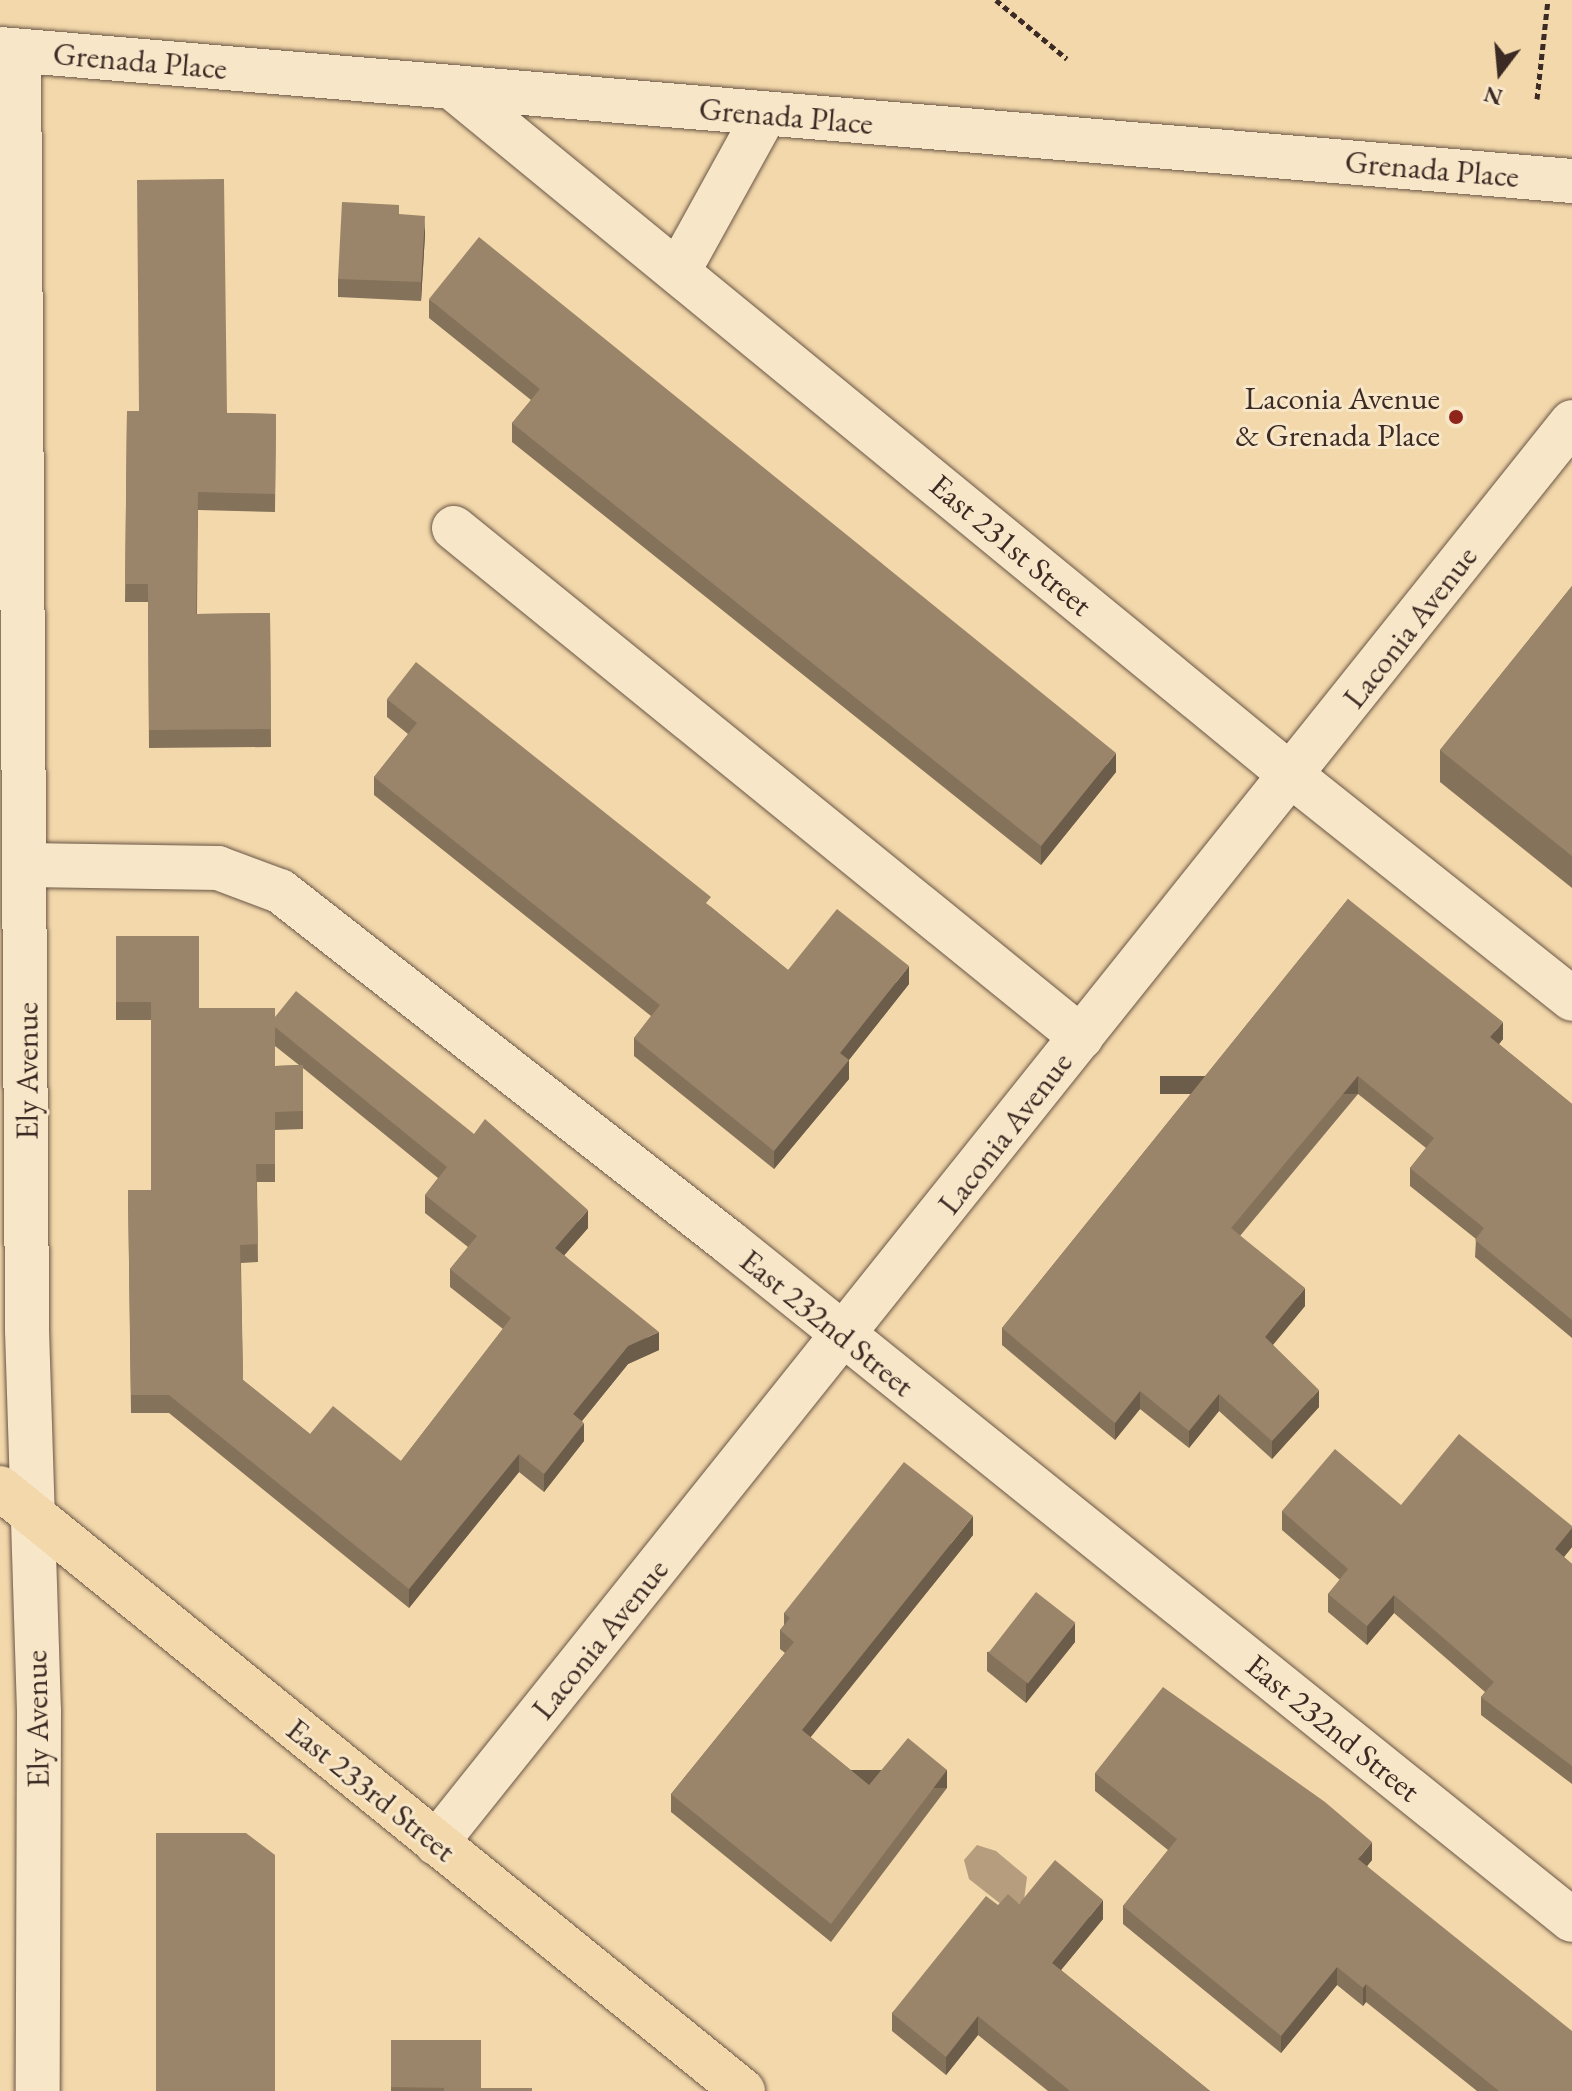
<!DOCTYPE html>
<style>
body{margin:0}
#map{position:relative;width:1572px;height:2091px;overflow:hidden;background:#f3d8ab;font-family:"EB Garamond",serif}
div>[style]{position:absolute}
.water>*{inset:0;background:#b59d7d}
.path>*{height:5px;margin-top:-2.5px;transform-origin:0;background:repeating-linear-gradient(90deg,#3c2b24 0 6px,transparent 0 10px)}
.roads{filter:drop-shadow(0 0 2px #6a5646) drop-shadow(0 0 2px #6a5646)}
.minor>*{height:44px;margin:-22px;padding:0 22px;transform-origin:22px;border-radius:22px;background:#f7e6c8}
.major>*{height:44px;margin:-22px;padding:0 22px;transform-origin:22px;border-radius:22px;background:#f3d8ab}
.wall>*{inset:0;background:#85725b}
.shaded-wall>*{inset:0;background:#6c5d4a;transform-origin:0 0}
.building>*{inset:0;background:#9b856a;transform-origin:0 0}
.dots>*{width:22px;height:22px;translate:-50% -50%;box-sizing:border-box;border:4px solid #f7e6c8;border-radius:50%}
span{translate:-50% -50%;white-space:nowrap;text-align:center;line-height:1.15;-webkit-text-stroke:6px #f7e6c8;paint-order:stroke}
.street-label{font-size:32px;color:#3c2b24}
.poi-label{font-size:32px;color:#3c2b24}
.right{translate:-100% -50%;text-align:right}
.north{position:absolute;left:1460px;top:32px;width:80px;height:80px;-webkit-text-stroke:6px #f7e6c8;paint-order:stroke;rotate:196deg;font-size:22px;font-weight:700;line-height:32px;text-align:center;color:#3c2b24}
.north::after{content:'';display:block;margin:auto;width:28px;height:36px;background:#3c2b24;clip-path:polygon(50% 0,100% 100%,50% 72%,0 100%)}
</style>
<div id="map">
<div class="water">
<i style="clip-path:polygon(977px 1845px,996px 1851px,1027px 1877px,1024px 1900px,1014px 1907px,1002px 1905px,969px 1879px,964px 1860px)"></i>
</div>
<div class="path">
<i style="left:996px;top:0;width:92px;rotate:39.7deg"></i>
<i style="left:1537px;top:99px;width:100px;rotate:-83.7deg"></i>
</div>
<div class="roads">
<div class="minor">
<i style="left:0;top:49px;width:1578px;rotate:4.8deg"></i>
<i style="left:19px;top:51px;width:1279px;rotate:89.64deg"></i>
<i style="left:27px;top:1330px;width:381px;rotate:88.2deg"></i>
<i style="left:39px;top:1711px;width:380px;rotate:90.2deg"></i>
<i style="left:453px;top:88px;width:1085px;rotate:39.35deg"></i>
<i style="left:1292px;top:776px;width:358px;rotate:38.5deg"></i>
<i style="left:679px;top:270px;width:178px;rotate:-61.1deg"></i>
<i style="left:454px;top:528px;width:808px;rotate:39.07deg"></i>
<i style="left:27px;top:865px;width:191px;rotate:0.9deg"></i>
<i style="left:218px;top:868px;width:66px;rotate:20.4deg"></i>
<i style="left:280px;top:891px;width:571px;rotate:38.03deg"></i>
<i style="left:730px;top:1243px;width:1080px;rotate:38.8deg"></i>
<i style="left:436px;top:1843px;width:1819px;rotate:-51.36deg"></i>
</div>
<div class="major">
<i style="left:0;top:1488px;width:957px;rotate:39.06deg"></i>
</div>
</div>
<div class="wall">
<i style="clip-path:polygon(399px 214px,425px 235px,421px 301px,338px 297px,338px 279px)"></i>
<i style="clip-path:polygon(429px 299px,1116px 772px,1041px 865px,512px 442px,512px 423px,531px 400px,429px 318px)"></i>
<i style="clip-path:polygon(127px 411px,276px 414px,275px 512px,198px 510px,197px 614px,270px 613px,271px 747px,149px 748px,148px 602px,125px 602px)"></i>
<i style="clip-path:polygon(1572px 586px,1572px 888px,1440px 782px,1440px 750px)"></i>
<i style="clip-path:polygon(387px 699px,711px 907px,788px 970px,909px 984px,849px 1060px,849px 1079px,774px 1169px,634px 1056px,634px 1038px,651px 1016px,374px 795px,374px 777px,408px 734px,387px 717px)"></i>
<i style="clip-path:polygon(1348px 899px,1503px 1039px,1499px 1044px,1572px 1104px,1572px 1338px,1475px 1257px,1476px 1239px,1410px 1186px,1410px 1168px,1426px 1148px,1358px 1094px,1240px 1236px,1305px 1306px,1273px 1345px,1319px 1407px,1272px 1459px,1219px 1411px,1189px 1448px,1140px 1409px,1115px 1440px,1002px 1345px,1002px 1328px)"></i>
<i style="clip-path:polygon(evenodd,116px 936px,199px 1008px,275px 1017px,588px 1228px,564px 1255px,659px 1350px,628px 1364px,582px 1421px,584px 1441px,544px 1492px,519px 1472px,409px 1608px,169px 1413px,131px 1413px,128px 1190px,151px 1190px,151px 1020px,116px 1020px,116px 936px,275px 1046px,299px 1065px,275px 1066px,275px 1046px,116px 936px,303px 1068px,438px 1178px,425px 1195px,425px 1213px,468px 1247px,450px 1269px,450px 1287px,503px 1329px,401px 1461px,310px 1434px,243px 1380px,241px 1263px,258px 1262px,257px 1182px,275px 1182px,275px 1130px,303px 1129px,303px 1068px)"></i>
<i style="clip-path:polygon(1401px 1505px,1572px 1526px,1572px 1547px,1564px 1557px,1572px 1564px,1572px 1784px,1481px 1715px,1481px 1697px,1485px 1692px,1394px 1613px,1367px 1645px,1328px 1612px,1328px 1594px,1340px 1580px,1282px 1530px,1282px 1511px)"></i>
<i style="clip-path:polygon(973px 1535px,810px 1737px,869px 1785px,947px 1788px,831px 1942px,671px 1812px,671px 1794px,785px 1653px,780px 1649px,780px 1630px,784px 1625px,784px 1613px)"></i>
<i style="clip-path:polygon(1075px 1642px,1026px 1703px,987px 1671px,987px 1652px)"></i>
<i style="clip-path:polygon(1095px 1773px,1372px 1860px,1367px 1866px,1572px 2091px,1477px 2091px,1366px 2002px,1363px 2006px,1337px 1985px,1281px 2053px,1123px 1924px,1123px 1906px,1168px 1850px,1095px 1791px)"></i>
<i style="clip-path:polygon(1019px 1904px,1103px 1919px,1061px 1970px,1210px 2091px,1048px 2091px,978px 2035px,946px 2075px,892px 2031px,892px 2013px,998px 1905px)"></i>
<i style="clip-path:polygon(391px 2040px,481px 2088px,532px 2091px,391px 2091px)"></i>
</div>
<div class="shaded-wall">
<i style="clip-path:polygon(425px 216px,425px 235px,421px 301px,421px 282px)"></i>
<i style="clip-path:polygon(1116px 753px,1116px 772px,1041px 865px,1041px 846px)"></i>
<i style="clip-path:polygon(909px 966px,909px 984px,841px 1070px,849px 1060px,849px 1079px,774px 1169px,774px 1151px,840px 1053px)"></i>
<i style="clip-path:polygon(1503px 1022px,1503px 1039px,1490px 1055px,1490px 1037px)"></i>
<i style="left:1358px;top:1076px;width:18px;height:198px;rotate:90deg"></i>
<i style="clip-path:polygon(588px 1210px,588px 1228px,555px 1266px,555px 1248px)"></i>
<i style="clip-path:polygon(1305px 1288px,1305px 1306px,1265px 1354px,1265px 1337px)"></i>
<i style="clip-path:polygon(659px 1332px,659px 1350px,628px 1364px,573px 1432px,573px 1414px,628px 1346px)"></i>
<i style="clip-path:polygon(1319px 1390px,1319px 1407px,1272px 1459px,1272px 1441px)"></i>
<i style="clip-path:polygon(1140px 1391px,1140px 1409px,1115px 1440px,1115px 1423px)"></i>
<i style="clip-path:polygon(1219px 1394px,1219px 1411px,1189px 1448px,1189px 1431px)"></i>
<i style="clip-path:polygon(584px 1423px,584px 1441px,544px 1492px,544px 1474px)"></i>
<i style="clip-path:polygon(519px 1454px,519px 1472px,409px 1608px,409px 1589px)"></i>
<i style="clip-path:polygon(973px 1516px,973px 1535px,802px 1748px,802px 1730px)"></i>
<i style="clip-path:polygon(1572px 1528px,1572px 1547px,1555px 1568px,1555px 1549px)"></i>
<i style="clip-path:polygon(1394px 1595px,1394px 1613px,1367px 1645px,1367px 1626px)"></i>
<i style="clip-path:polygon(1075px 1623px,1075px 1642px,1026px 1703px,1026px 1684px)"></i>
<i style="left:947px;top:1770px;width:18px;height:193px;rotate:90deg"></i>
<i style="clip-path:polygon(1372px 1842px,1372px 1860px,1358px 1877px,1358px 1859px)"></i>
<i style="clip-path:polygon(1103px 1900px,1103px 1919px,1052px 1981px,1052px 1963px)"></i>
<i style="clip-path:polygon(1337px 1967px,1337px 1985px,1281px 2053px,1281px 2036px)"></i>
<i style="clip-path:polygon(1366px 1984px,1366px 2002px,1363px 2006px,1363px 1988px)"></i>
<i style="clip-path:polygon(978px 2016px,978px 2035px,946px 2075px,946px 2057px)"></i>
</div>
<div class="building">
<i style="clip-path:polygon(224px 179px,227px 413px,276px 414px,275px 494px,198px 492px,196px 614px,270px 613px,271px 729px,149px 730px,148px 584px,125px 584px,127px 411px,139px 411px,137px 180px)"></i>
<i style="clip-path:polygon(342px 202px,399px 205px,399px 214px,425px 216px,421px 282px,338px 279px)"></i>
<i style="clip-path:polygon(479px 237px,1116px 753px,1041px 846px,512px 423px,540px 389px,429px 299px)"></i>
<i style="clip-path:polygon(1572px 586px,1572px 856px,1440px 750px)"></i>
<i style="clip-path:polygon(416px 662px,711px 897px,706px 903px,788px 970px,837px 909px,909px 966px,840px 1053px,849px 1060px,774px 1151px,634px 1038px,660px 1005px,374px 777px,417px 723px,387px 699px)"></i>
<i style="clip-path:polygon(1348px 899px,1503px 1022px,1490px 1037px,1572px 1104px,1572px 1320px,1475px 1240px,1484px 1228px,1410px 1168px,1434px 1138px,1358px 1076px,1231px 1228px,1305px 1288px,1265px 1337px,1319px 1390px,1272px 1441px,1219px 1394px,1189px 1431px,1140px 1391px,1115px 1423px,1002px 1328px)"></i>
<i style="clip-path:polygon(evenodd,116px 936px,199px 936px,199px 1008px,275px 1008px,275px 1017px,296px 991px,474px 1134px,485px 1119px,588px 1210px,555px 1248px,659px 1332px,628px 1346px,573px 1414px,584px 1423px,544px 1474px,519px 1454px,409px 1589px,169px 1395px,131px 1395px,128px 1190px,151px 1190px,151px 1002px,116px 1002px,116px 936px,275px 1027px,447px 1167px,425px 1195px,477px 1236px,450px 1269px,511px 1318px,401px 1461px,333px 1406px,310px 1434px,243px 1380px,240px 1245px,258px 1244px,256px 1164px,275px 1164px,275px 1112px,303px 1111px,303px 1065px,275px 1066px,275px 1027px)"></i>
<i style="clip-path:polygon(1459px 1434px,1572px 1526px,1572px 1528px,1555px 1549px,1572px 1564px,1572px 1766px,1481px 1697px,1494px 1682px,1394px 1595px,1367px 1626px,1328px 1594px,1348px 1569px,1282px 1511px,1335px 1449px,1401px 1505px)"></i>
<i style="clip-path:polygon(904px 1462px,973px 1516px,802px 1730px,869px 1785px,908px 1738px,947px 1770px,831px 1924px,671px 1794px,794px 1642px,780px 1630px,790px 1618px,784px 1613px)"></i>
<i style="left:1036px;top:1592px;width:50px;height:77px;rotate:38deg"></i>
<i style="clip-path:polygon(1163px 1687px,1325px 1802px,1372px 1842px,1358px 1859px,1572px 2031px,1572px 2091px,1499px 2091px,1366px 1984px,1363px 1988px,1337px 1967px,1281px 2036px,1123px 1906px,1177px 1839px,1095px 1773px)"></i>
<i style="clip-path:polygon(156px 1833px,246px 1833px,275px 1855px,275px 2091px,156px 2091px)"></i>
<i style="clip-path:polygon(1055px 1860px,1103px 1900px,1052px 1963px,1210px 2091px,1070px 2091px,978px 2016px,946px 2057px,892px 2013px,986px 1896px,998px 1905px,1008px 1894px,1019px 1904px)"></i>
<i style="clip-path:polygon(391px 2040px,481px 2040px,481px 2088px,532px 2088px,532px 2091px,444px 2091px,444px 2087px,451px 2088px,391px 2087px)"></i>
</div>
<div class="dots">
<i style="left:1456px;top:417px;background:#8f2418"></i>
</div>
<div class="street-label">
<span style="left:140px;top:61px;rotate:5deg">Grenada Place</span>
<span style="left:786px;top:116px;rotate:5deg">Grenada Place</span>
<span style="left:1432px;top:169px;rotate:5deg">Grenada Place</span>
<span style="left:1011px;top:545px;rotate:40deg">East 231st Street</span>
<span style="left:1410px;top:627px;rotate:-52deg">Laconia Avenue</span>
<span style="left:27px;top:1071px;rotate:-90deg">Ely Avenue</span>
<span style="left:1005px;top:1133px;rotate:-52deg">Laconia Avenue</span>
<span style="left:827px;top:1323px;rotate:39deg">East 232nd Street</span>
<span style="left:600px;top:1639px;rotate:-51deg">Laconia Avenue</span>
<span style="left:37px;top:1719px;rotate:-91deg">Ely Avenue</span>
<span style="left:1333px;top:1728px;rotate:39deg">East 232nd Street</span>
<span style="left:371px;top:1790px;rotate:39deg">East 233rd Street</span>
</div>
<div class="poi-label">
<span class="right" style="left:1440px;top:417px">Laconia Avenue<br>&amp; Grenada Place</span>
</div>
<div class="north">N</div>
</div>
